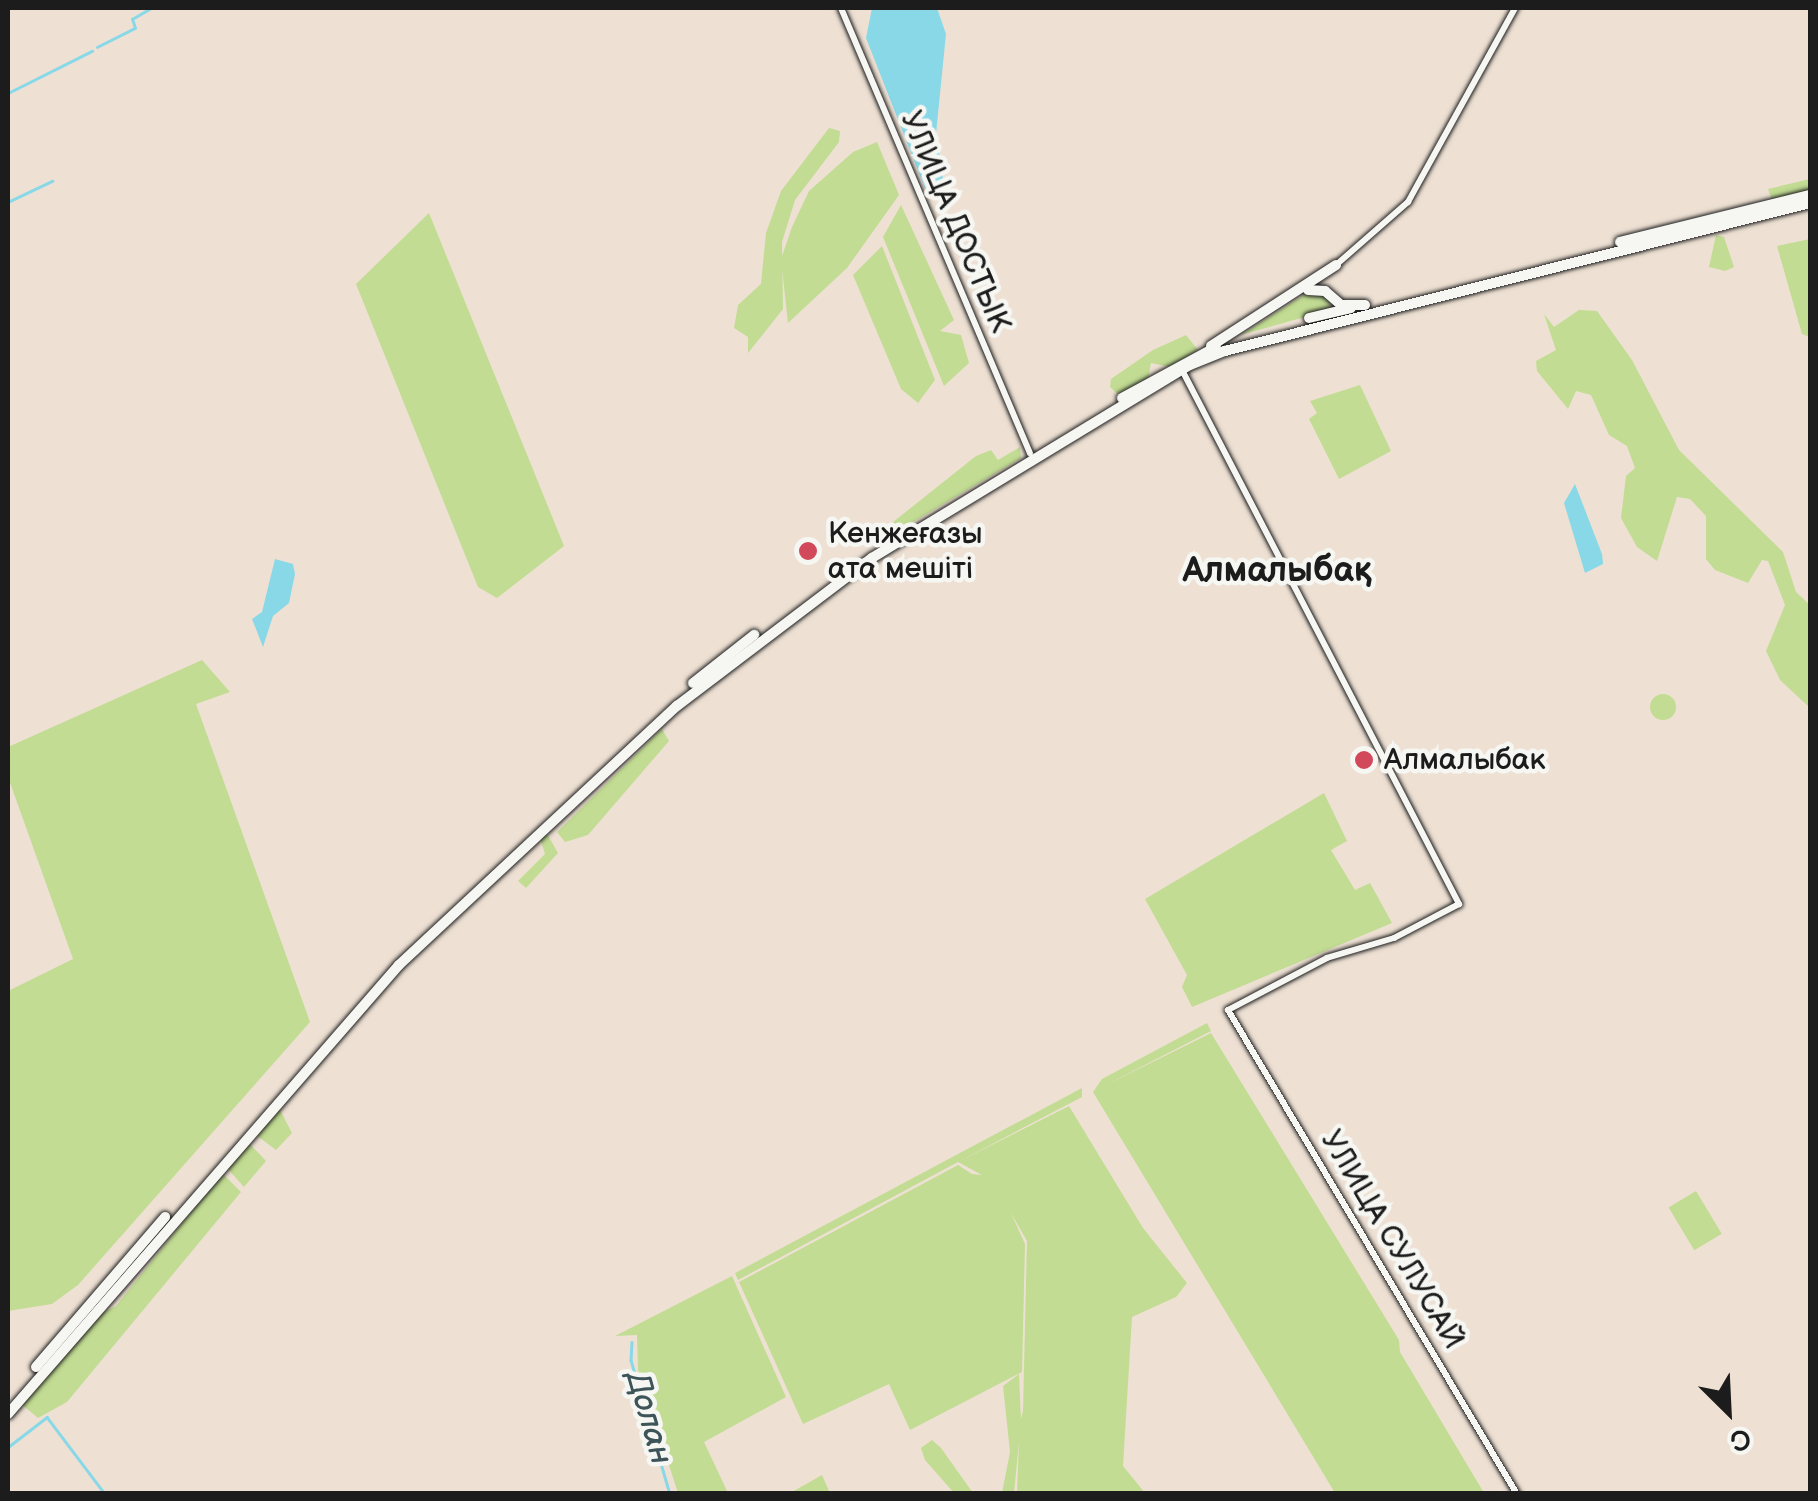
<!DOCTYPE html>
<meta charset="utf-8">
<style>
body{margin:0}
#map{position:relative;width:1818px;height:1501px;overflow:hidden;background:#eee1d4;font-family:"Balsamiq Sans",sans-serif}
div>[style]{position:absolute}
.green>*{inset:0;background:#c2dc93;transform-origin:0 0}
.round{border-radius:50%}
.water>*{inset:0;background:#89d8e7}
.stream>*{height:2.5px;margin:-1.25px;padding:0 1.25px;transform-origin:1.25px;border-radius:1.25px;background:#89d8e7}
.roads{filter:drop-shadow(0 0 2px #1c1c1c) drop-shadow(0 0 2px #1c1c1c)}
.secondary>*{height:6px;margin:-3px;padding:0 3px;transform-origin:3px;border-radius:3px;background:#f6f6f2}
.trunk>*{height:10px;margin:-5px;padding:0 5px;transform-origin:5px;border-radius:5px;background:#f6f6f2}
.dots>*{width:28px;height:28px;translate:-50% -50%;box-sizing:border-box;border:5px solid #f6f6f2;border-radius:50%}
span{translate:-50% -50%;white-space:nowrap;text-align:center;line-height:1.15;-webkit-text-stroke:9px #f6f6f2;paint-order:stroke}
.street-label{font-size:30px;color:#1c1c1c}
.poi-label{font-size:30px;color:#1c1c1c}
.left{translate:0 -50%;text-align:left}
.water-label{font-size:32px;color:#3d5459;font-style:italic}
.quarter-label{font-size:35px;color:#1c1c1c;font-weight:700}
.frame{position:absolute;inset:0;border:10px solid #1c1c1c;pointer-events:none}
.north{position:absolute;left:1678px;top:1361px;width:100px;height:100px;-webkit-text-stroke:8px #f6f6f2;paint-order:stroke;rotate:156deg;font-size:28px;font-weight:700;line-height:40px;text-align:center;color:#1c1c1c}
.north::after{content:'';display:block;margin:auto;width:35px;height:45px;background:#1c1c1c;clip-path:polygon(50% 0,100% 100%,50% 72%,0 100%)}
</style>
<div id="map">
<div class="green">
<i style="clip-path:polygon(829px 128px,840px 131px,839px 142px,795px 200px,782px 242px,783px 309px,748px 353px,748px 337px,734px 328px,738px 305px,761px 284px,766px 233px,781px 191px)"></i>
<i style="clip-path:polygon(877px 142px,899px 195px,847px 268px,788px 323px,781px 259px,792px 227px,809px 191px,853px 152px)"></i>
<i style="clip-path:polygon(1810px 179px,1810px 193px,1772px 200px,1768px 189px)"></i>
<i style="clip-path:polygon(901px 205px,954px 320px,940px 331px,961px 335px,969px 363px,944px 386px,883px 237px)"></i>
<i style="clip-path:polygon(429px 213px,564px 546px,497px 598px,478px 587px,356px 284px)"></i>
<i style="clip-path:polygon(1716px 235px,1724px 237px,1734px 267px,1725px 271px,1709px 267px)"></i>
<i style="clip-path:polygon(1810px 239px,1810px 337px,1802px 334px,1777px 246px)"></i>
<i style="clip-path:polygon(882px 246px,935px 380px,918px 403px,901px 389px,853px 275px)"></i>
<i style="clip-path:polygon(1307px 293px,1329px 298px,1330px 310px,1241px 335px)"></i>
<i style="clip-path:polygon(1579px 310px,1597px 311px,1632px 360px,1679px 450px,1783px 552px,1796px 592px,1810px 605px,1810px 708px,1780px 680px,1766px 651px,1785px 605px,1768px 561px,1762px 560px,1748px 583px,1715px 570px,1706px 559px,1706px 516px,1690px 499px,1677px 497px,1657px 561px,1637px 547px,1621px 518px,1626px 476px,1635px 468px,1627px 446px,1609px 435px,1591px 395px,1576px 391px,1568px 409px,1537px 371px,1536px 361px,1556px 350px,1544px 314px,1554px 327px)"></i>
<i style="clip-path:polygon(1186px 335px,1198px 350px,1170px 367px,1151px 363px,1148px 379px,1121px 397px,1110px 387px,1111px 379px,1153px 350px)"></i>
<i style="clip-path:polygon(1360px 385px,1391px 451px,1339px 479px,1309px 419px,1317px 413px,1310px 401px)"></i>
<i style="clip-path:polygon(1020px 447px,1021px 458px,883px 540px,873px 538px,976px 456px,991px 450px,998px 460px)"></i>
<i style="clip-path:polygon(202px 660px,230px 692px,196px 704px,310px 1022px,78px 1285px,52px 1304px,8px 1311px,8px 991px,73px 959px,8px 777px,8px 747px)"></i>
<i class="round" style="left:1650px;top:694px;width:26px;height:26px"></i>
<i style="clip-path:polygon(662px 729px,669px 741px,588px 835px,565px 842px,557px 832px)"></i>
<i style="clip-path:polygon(1324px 793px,1347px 841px,1331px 850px,1355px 890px,1370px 883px,1392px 923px,1192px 1007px,1182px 987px,1187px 975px,1145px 899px)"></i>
<i style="clip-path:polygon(546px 832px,558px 853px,526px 888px,518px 881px,545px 854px,540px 838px)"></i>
<i style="clip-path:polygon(1207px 1023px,1211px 1031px,1104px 1086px,1211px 1033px,1399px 1340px,1400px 1352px,1484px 1493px,1335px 1493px,1093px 1092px,1102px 1079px)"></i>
<i style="clip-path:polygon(1082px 1088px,1082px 1097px,960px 1161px,1069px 1106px,1143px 1228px,1187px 1283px,1176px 1297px,1132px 1317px,1123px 1466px,1145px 1493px,1017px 1493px,1019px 1442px,1014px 1493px,1002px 1493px,1010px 1452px,1003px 1386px,1019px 1374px,1021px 1419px,1023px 1411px,1027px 1241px,1011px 1213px,1025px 1244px,1022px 1372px,910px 1430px,889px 1384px,803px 1424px,739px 1282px,958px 1165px,972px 1174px,982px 1175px,958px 1162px,738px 1280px,735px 1273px)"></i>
<i style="clip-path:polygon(278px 1106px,292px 1133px,276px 1150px,256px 1135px)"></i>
<i style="clip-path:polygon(249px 1143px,266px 1161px,244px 1187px,227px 1168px)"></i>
<i style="clip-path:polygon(222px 1173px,241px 1192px,67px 1402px,38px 1418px,20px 1403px,92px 1318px,116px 1306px)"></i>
<i style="left:1696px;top:1191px;width:50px;height:32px;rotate:59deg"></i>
<i style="clip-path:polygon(732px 1276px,786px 1397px,704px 1442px,728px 1493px,678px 1493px,638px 1370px,637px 1335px,615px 1336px)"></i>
<i style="clip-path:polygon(932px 1440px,941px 1448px,973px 1493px,954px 1493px,925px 1460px,921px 1448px)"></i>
<i style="clip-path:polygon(822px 1475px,830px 1493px,788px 1493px,792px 1492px)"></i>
</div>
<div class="water">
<i style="clip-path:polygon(872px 8px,937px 8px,946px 34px,936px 134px,943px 179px,926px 191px,866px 38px)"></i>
<i style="clip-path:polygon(1575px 484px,1602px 554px,1603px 564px,1585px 573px,1564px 503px)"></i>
<i style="clip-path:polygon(275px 559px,293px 564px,295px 574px,289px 603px,273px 616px,263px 647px,252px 619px,262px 612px)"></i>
</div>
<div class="stream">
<i style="left:97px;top:47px;width:42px;rotate:-26.6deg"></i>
<i style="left:135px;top:28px;width:9px;rotate:-108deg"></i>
<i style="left:132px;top:19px;width:22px;rotate:-30deg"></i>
<i style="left:8px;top:93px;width:94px;rotate:-26.6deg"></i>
<i style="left:8px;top:202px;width:49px;rotate:-25.5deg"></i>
<i style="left:632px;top:1342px;width:18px;rotate:93deg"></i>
<i style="left:631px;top:1360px;width:140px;rotate:73.8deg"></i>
<i style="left:8px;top:1447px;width:49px;rotate:-37.6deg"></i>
<i style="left:47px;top:1417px;width:96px;rotate:53deg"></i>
</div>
<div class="roads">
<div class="secondary">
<i style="left:841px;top:8px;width:484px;rotate:67deg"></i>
<i style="left:1336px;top:265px;width:96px;rotate:-41.2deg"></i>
<i style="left:1408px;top:202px;width:222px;rotate:-61.1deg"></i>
<i style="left:1182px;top:370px;width:602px;rotate:62.58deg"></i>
<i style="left:1459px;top:904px;width:73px;rotate:152.4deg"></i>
<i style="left:1394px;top:938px;width:70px;rotate:163.4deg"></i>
<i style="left:1327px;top:958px;width:112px;rotate:152.3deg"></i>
<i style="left:1228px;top:1010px;width:564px;rotate:59.16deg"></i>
</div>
<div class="trunk">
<i style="left:1620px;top:242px;width:196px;rotate:-13.9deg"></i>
<i style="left:1308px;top:290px;width:17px;rotate:3deg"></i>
<i style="left:1325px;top:291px;width:21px;rotate:41deg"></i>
<i style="left:1341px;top:305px;width:24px"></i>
<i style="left:1309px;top:318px;width:43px;rotate:-13.4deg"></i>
<i style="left:1211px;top:346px;width:149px;rotate:-32.9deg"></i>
<i style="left:1122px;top:398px;width:107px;rotate:-28.5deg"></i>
<i style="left:693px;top:683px;width:78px;rotate:-38.2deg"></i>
<i style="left:36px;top:1367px;width:198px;rotate:-49.3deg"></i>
<i style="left:8px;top:1414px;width:595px;rotate:-48.95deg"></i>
<i style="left:399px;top:965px;width:380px;rotate:-43deg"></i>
<i style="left:677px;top:706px;width:245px;rotate:-37.2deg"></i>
<i style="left:872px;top:558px;width:372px;rotate:-31.3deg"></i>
<i style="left:1190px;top:365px;width:38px;rotate:-22deg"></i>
<i style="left:1225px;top:351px;width:603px;rotate:-14.2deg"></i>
</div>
</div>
<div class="dots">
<i style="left:808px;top:551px;background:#d1495b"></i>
<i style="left:1364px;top:760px;background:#d1495b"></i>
</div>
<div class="street-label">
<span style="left:955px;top:222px;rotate:67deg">УЛИЦА ДОСТЫК</span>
<span style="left:1392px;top:1240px;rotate:59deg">УЛИЦА СУЛУСАЙ</span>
</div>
<div class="poi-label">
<span class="left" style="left:828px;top:551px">Кенжеғазы<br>ата мешіті</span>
<span class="left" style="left:1384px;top:760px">Алмалыбак</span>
</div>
<div class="water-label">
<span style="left:648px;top:1418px;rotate:74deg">Долан</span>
</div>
<div class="quarter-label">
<span style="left:1277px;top:571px">Алмалыбақ</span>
</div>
<div class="frame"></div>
<div class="north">С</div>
</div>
